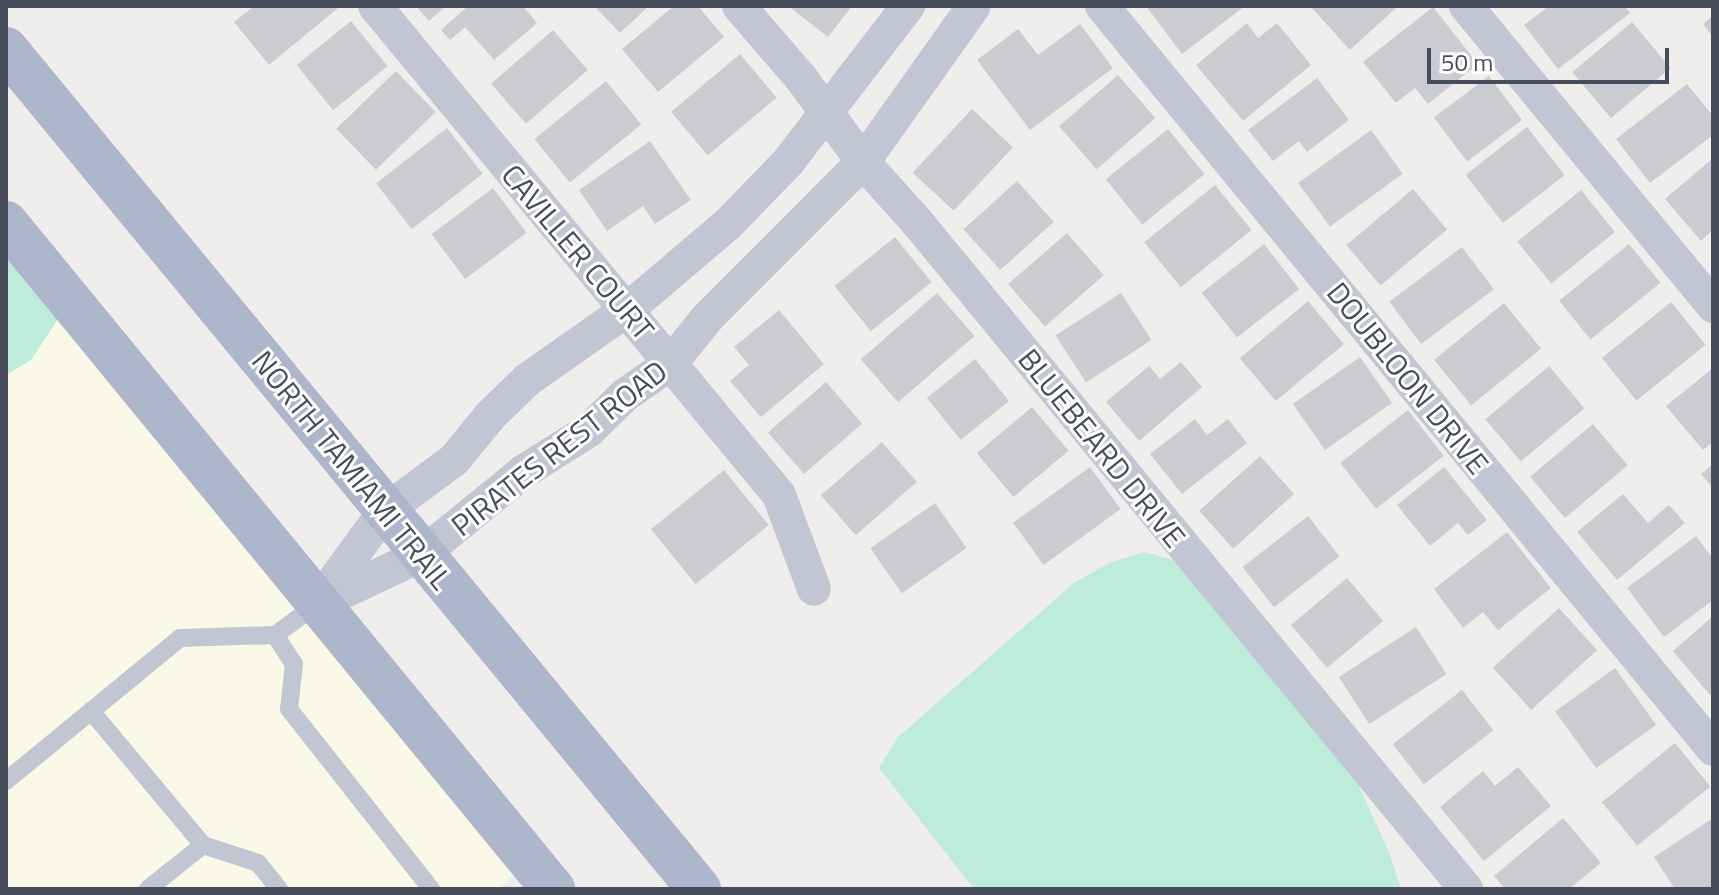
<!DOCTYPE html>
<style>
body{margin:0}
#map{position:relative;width:1719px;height:895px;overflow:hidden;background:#f0eeed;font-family:"Titillium Web",sans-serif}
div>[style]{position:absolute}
.commercial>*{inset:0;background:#faf9e7}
.green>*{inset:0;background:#beecda}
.building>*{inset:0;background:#cbccd2;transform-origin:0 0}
.service>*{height:18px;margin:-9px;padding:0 9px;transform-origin:9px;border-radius:9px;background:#c2c6d2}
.minor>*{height:34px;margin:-17px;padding:0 17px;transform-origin:17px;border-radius:17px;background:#c2c6d2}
.primary>*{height:44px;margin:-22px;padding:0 22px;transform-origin:22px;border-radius:22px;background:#aeb6cb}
span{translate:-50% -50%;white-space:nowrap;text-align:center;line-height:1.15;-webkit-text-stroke:6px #fff;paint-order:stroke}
.street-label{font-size:30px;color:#474c5a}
.frame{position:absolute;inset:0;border:8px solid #474c5a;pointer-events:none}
.scale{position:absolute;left:1427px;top:48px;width:242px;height:36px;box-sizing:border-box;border:4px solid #474c5a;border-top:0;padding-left:10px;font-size:24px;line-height:28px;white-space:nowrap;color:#474c5a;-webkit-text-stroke:6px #fff;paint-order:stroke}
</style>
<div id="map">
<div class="commercial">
<i style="clip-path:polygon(60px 316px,517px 872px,497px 889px,6px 889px,6px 375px,31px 360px)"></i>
</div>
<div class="green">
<i style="clip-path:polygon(6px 250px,60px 316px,31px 360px,6px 375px)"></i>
<i style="clip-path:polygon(1144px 552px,1171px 559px,1195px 574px,1342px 749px,1389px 852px,1401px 889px,974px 889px,879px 768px,898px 737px,1074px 583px,1109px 563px)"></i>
</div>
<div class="building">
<i style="clip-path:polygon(254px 6px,336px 6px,338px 8px,269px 65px,234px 22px)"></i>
<i style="clip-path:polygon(416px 6px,446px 6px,429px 21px)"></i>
<i style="clip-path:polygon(468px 6px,523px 6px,537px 23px,494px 60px,465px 27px,450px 40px,441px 30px)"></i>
<i style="clip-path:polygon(594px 6px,649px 6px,620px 33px)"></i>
<i style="clip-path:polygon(674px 6px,698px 6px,724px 37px,658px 92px,622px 49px)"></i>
<i style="clip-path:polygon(788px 6px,852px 6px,828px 37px)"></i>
<i style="clip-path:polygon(1146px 6px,1245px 6px,1182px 54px)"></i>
<i style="clip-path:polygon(1310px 6px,1398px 6px,1350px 50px)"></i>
<i style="clip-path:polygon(1549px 6px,1624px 6px,1630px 13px,1558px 69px,1524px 25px)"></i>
<i style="clip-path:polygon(1433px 7px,1478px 64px,1428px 104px,1415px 88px,1396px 103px,1363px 62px)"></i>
<i style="clip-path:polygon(1713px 16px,1713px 37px,1703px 24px)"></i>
<i style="left:351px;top:21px;width:58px;height:70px;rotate:51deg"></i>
<i style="left:1632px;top:22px;width:60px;height:78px;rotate:50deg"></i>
<i style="clip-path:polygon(1247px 23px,1258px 38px,1277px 23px,1311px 65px,1243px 121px,1196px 65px)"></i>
<i style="clip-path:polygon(1080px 24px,1113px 68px,1030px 130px,977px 60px,1018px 29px,1038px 55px)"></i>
<i style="left:553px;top:30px;width:53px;height:82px;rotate:49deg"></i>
<i style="left:740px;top:54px;width:57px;height:90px;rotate:50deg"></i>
<i style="left:396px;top:71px;width:57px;height:83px;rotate:46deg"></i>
<i style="left:1118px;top:75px;width:57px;height:78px;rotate:49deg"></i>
<i style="left:1489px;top:76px;width:55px;height:69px;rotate:53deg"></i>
<i style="clip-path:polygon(1317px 78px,1349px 120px,1307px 152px,1299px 141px,1273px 161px,1248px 130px)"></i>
<i style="left:606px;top:81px;width:56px;height:92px;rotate:51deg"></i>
<i style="clip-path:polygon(1687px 84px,1713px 116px,1713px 135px,1650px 183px,1616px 139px)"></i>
<i style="left:972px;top:109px;width:56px;height:87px;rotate:43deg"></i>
<i style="left:1527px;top:127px;width:61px;height:78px;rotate:52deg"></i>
<i style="left:447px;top:128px;width:58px;height:90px;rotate:52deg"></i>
<i style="left:1168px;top:129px;width:58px;height:80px;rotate:51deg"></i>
<i style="left:1371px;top:130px;width:54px;height:90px;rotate:54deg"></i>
<i style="clip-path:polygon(650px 141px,691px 200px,655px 224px,643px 206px,607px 231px,579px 190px)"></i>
<i style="clip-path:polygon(1713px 158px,1713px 230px,1701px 241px,1665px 199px)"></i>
<i style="left:1017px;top:181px;width:55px;height:72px;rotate:48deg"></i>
<i style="left:1215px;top:185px;width:58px;height:91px;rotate:51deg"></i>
<i style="left:493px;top:188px;width:56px;height:77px;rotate:53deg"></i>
<i style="left:1413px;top:189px;width:53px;height:87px;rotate:50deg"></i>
<i style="left:1581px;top:190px;width:54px;height:82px;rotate:51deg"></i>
<i style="left:1067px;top:233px;width:56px;height:78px;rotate:49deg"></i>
<i style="left:895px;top:237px;width:58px;height:78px;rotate:51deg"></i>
<i style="left:1264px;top:244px;width:57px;height:79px;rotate:52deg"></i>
<i style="left:1629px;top:244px;width:50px;height:90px;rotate:51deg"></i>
<i style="left:1462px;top:247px;width:53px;height:91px;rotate:53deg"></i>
<i style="left:937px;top:293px;width:57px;height:101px;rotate:49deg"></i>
<i style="left:1121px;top:293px;width:56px;height:78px;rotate:57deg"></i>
<i style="left:1308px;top:301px;width:56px;height:89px;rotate:50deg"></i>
<i style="left:1671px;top:302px;width:55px;height:89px;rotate:51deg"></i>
<i style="left:1504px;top:303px;width:59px;height:90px;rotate:51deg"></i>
<i style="clip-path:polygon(779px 310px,824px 364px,761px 417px,730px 381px,749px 365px,734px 347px)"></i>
<i style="left:1360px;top:357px;width:56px;height:82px;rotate:55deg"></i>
<i style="left:975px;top:359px;width:54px;height:62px;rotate:51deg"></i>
<i style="clip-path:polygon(1181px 362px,1202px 387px,1139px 441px,1106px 402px,1149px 366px,1160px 379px)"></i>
<i style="left:1549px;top:366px;width:55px;height:83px;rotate:50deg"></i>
<i style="clip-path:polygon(1713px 368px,1713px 442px,1703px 450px,1666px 406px)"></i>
<i style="left:826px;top:382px;width:55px;height:77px;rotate:49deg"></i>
<i style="left:1032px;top:407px;width:57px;height:72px;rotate:50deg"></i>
<i style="left:1408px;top:410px;width:58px;height:86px;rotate:52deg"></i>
<i style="clip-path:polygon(1195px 419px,1207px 435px,1228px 419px,1247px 443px,1182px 494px,1150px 454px)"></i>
<i style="left:1593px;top:424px;width:54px;height:82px;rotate:50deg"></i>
<i style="left:882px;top:442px;width:53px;height:81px;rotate:49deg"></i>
<i style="left:1260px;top:456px;width:51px;height:82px;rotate:48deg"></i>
<i style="clip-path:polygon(1713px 464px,1713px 488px,1701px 474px)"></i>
<i style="left:1090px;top:467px;width:52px;height:95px;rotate:54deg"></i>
<i style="clip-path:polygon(1444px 467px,1487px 520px,1468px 535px,1458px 523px,1430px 546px,1397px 505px)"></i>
<i style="left:724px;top:470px;width:71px;height:94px;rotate:51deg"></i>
<i style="clip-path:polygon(1623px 494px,1648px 523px,1669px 505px,1685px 523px,1617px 580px,1577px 532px)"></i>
<i style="left:935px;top:503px;width:55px;height:79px;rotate:55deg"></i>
<i style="left:1308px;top:516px;width:51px;height:83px;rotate:52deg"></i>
<i style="clip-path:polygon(1507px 532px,1551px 588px,1498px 630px,1483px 612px,1463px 628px,1434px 589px)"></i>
<i style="clip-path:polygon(1696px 536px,1713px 559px,1713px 600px,1664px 637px,1627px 588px)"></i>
<i style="left:1347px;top:578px;width:56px;height:73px;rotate:50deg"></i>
<i style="left:1559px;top:608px;width:57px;height:89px;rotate:48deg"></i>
<i style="clip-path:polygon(1713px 616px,1713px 692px,1710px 695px,1673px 651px)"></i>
<i style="left:1416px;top:627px;width:56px;height:92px;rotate:57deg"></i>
<i style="left:1615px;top:668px;width:70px;height:74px;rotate:54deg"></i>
<i style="left:1462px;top:690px;width:51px;height:88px;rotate:52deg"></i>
<i style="left:1675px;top:743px;width:56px;height:94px;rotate:51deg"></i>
<i style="clip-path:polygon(1518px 767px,1551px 806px,1484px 861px,1440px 807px,1483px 771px,1495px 786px)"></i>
<i style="clip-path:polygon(1563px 818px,1601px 863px,1569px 889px,1505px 889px,1494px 876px)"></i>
<i style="clip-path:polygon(1713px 818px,1713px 887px,1675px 889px,1654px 857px)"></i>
</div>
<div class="service">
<i style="left:275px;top:635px;width:35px;rotate:57deg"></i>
<i style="left:294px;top:664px;width:45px;rotate:96.3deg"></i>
<i style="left:289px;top:709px;width:229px;rotate:51.7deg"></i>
<i style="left:91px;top:711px;width:175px;rotate:50.1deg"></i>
<i style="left:203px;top:845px;width:58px;rotate:18.1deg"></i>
<i style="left:258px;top:863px;width:33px;rotate:51deg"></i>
<i style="left:6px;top:781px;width:225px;rotate:-39.4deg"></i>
<i style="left:180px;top:638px;width:95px;rotate:-1.8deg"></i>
<i style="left:275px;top:635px;width:51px;rotate:-36.2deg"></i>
<i style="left:148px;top:889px;width:70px;rotate:-38.7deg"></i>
</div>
<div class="minor">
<i style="left:375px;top:6px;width:634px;rotate:50.44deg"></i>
<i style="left:779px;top:495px;width:100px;rotate:69.6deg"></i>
<i style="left:739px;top:6px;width:95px;rotate:49.3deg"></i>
<i style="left:801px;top:78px;width:104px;rotate:53.6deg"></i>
<i style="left:863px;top:162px;width:81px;rotate:48deg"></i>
<i style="left:917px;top:222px;width:864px;rotate:50.54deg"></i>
<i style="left:1102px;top:6px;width:962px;rotate:50.57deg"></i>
<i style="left:1466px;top:6px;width:389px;rotate:50.5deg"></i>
<i style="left:319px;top:601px;width:112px;rotate:-53.7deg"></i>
<i style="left:385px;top:511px;width:86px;rotate:-36.5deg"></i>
<i style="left:454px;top:460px;width:57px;rotate:-50.7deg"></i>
<i style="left:490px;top:416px;width:52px;rotate:-44.2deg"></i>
<i style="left:527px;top:380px;width:123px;rotate:-35.1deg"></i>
<i style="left:628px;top:309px;width:131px;rotate:-40.4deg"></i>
<i style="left:728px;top:224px;width:86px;rotate:-45.9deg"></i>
<i style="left:788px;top:162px;width:197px;rotate:-52.4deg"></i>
<i style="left:316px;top:605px;width:116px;rotate:-25.5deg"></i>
<i style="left:421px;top:555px;width:132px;rotate:-39.1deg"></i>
<i style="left:523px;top:472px;width:77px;rotate:-32.2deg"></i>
<i style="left:588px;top:431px;width:52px;rotate:-44.2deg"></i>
<i style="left:625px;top:395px;width:56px;rotate:-34.8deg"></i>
<i style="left:671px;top:363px;width:59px;rotate:-51.2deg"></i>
<i style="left:708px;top:317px;width:219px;rotate:-45deg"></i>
<i style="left:863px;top:162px;width:191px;rotate:-54.6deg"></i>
</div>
<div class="primary">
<i style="left:6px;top:49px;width:1089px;rotate:50.48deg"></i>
<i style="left:6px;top:223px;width:862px;rotate:50.6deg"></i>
</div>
<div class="street-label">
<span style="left:578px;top:252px;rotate:50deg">CAVILLER COURT</span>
<span style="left:1408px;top:378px;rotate:51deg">DOUBLOON DRIVE</span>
<span style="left:559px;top:448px;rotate:-38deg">PIRATES REST ROAD</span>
<span style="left:1102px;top:448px;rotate:51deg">BLUEBEARD DRIVE</span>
<span style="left:352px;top:470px;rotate:51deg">NORTH TAMIAMI TRAIL</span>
</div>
<div class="frame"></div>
<div class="scale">50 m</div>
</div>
